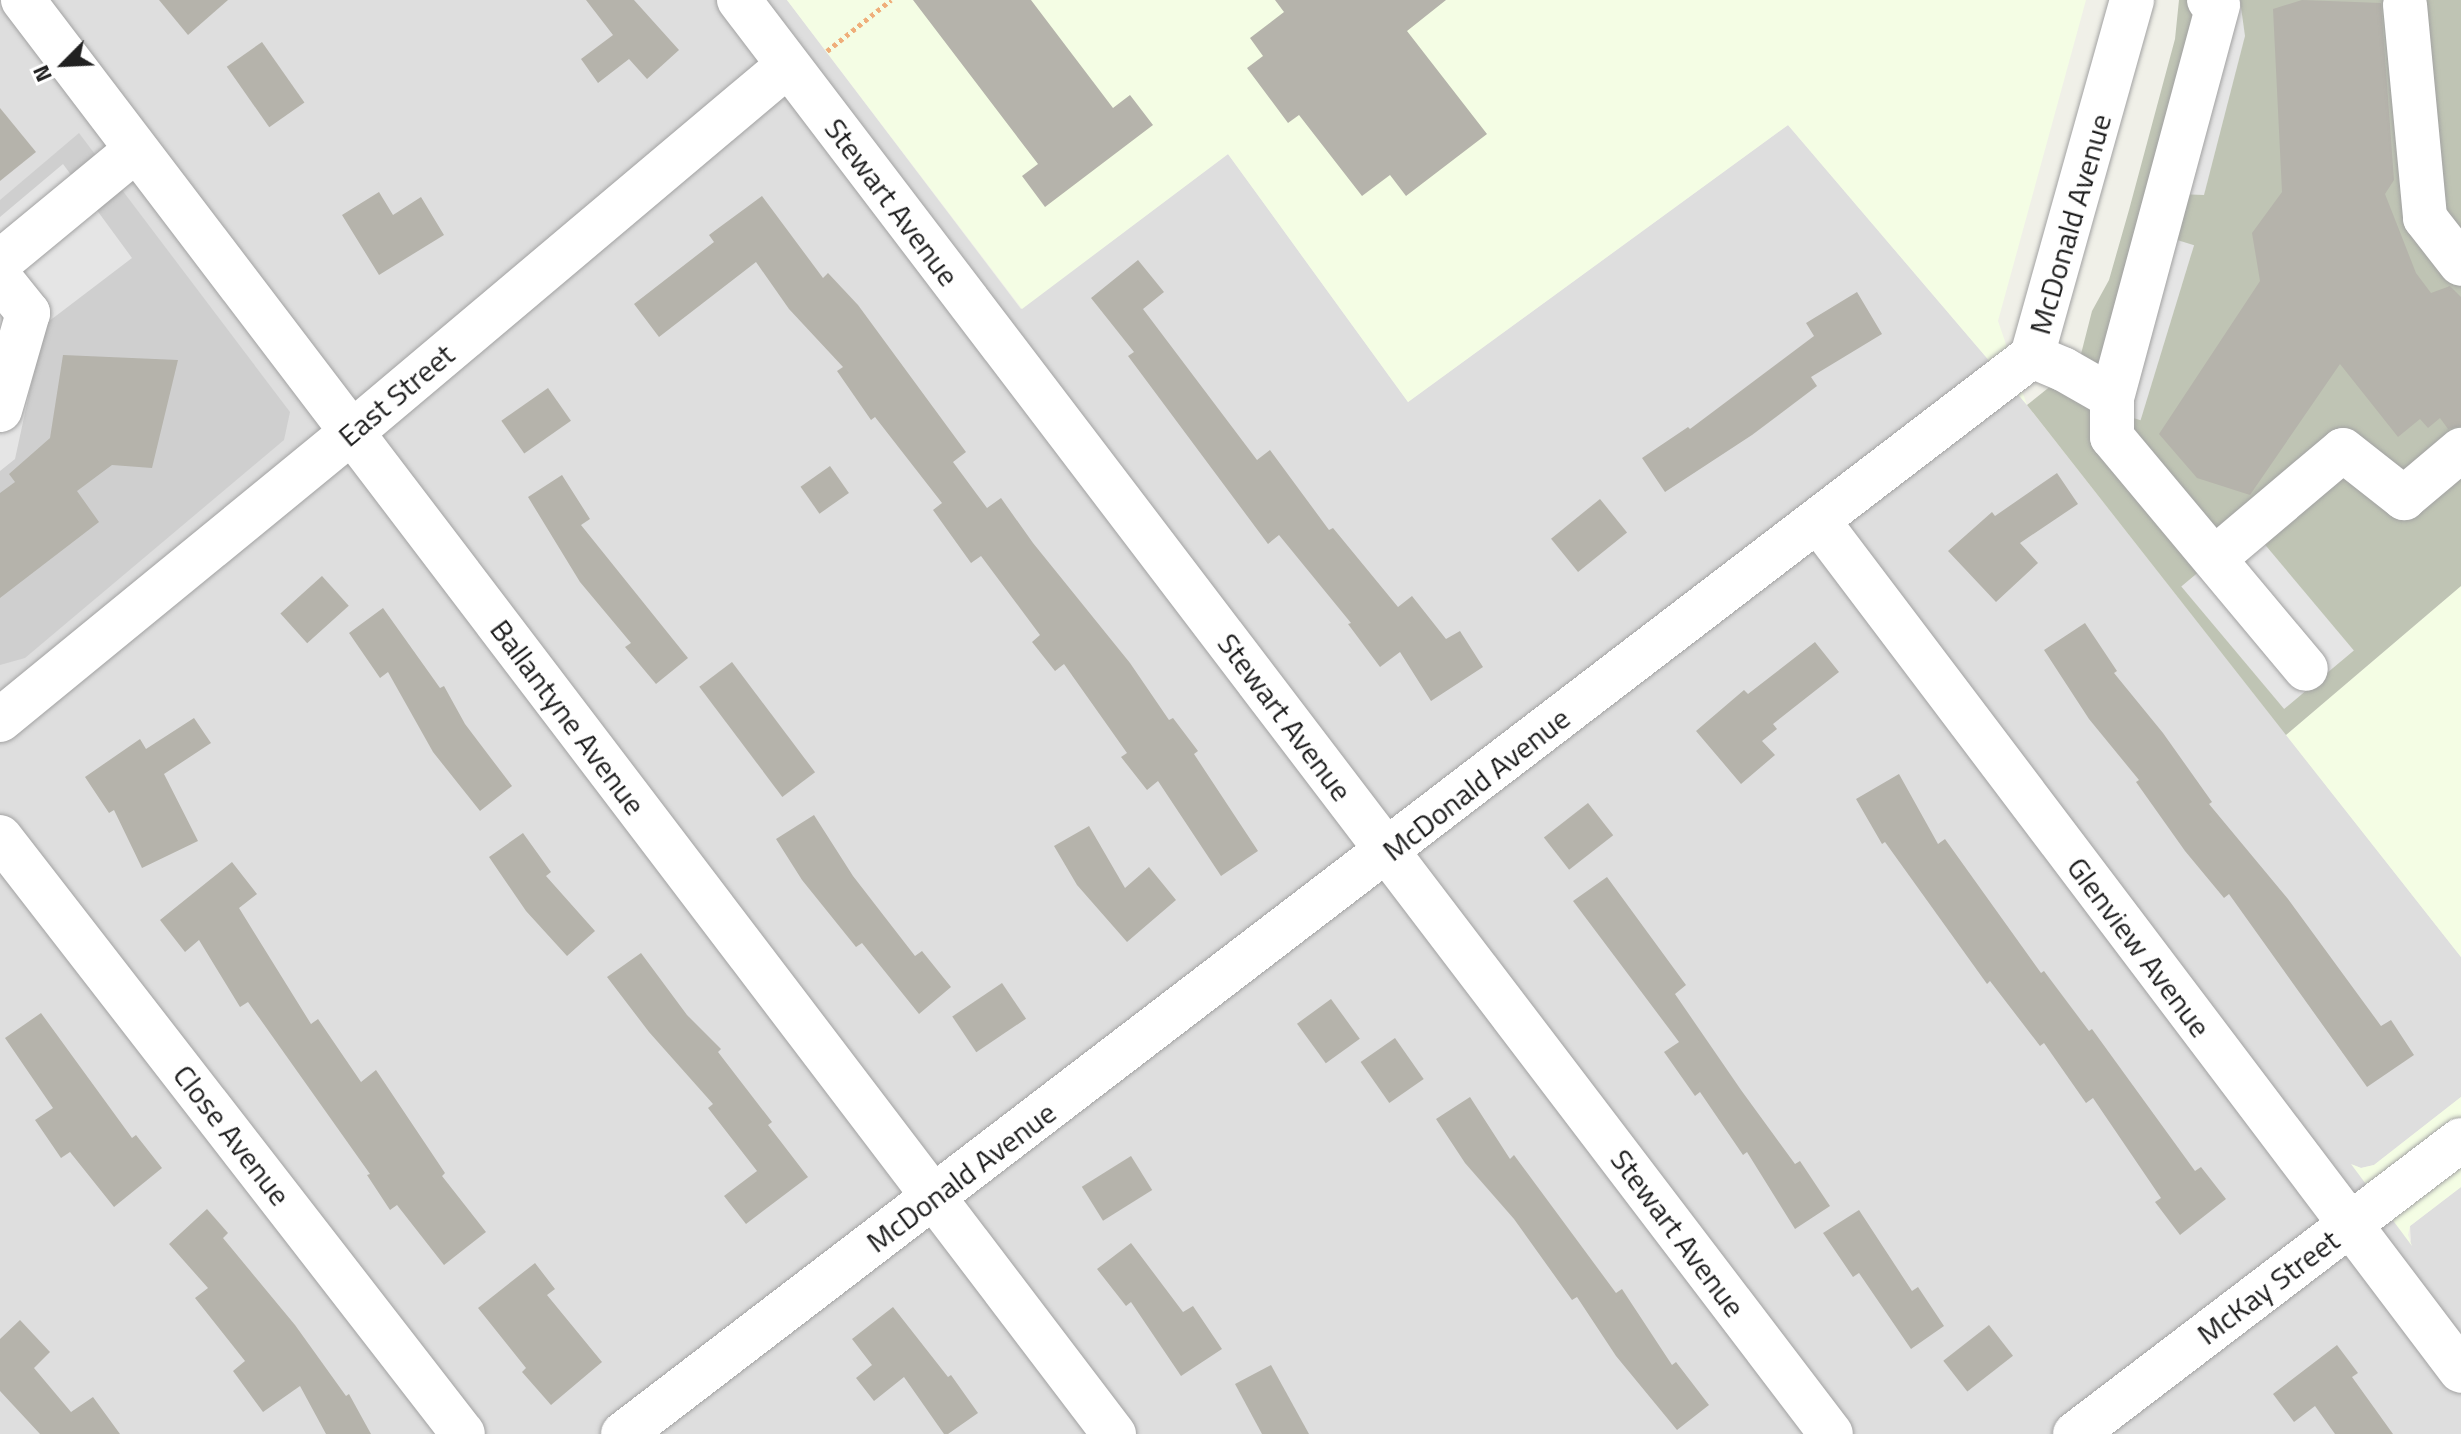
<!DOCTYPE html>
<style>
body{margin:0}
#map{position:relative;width:2461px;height:1434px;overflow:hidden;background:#f0f0e8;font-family:"Titillium Web",sans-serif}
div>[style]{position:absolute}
.residential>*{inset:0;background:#dedede}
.education>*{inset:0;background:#f4fde4}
.religious>*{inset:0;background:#cfcfcf}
.construction>*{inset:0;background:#bfc4b4}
.parking>*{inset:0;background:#e5e5e5;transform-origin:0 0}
.building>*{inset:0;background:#b5b3ab;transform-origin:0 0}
.path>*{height:5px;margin-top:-2.5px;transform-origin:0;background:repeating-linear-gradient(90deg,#efae7a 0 4px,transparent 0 8px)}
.roads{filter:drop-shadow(0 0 2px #a2a2a2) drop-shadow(0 0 2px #a2a2a2)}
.minor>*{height:44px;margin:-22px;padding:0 22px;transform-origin:22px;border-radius:22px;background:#fff}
span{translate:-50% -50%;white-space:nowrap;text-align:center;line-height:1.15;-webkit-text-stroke:6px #fff;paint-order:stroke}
.street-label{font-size:30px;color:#212121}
.north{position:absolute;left:24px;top:24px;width:80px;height:80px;-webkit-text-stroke:6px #fff;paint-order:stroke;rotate:246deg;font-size:22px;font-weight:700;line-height:32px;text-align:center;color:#212121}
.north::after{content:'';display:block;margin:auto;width:28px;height:36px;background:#212121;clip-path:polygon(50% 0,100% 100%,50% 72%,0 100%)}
</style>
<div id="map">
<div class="residential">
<i style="clip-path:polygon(0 0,787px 0,1021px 309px,1228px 154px,1408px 402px,1788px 125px,2027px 405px,2461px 957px,2461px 1097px,2374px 1165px,2361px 1168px,2353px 1165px,2411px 1242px,2410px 1226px,2461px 1187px,2461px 1434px,0 1434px)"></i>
</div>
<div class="education">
<i style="clip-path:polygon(787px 0,2086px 0,1998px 321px,2027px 405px,1788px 125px,1408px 402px,1228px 154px,1022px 309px)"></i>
<i style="clip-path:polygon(2461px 586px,2461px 957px,2286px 735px)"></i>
<i style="clip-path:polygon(2461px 1097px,2461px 1187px,2410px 1226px,2408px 1235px,2412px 1246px,2351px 1164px,2361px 1168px,2374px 1165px)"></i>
</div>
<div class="religious">
<i style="clip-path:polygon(79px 133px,290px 412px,284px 440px,25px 658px,0 665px,0 200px)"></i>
</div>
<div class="construction">
<i style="clip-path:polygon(2179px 0,2461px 0,2461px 586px,2286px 735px,2027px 405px,2067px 373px,2081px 354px,2092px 311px,2109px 280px,2129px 210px,2175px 39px)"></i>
</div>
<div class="parking">
<i style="clip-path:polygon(2216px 0,2240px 0,2245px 36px,2204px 195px,2178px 194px)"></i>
<i style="clip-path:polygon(63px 164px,132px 258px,44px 325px,15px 459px,0 471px,0 217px)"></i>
<i style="left:2174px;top:239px;width:21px;height:183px;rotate:17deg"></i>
<i style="left:2251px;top:528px;width:160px;height:91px;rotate:50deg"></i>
</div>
<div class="building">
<i style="clip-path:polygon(159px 0,228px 0,188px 35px)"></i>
<i style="clip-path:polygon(586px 0,634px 0,679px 50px,647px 79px,629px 59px,598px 83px,581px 59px,613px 35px)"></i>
<i style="clip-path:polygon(913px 0,1031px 0,1113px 108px,1130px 95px,1153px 125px,1045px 207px,1022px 176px,1038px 164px)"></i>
<i style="clip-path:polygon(1275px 0,1446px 0,1407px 31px,1487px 134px,1406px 196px,1390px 175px,1362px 196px,1299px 115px,1288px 123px,1247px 68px,1263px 56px,1250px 38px,1284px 12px)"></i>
<i style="clip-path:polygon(2302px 0,2381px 3px,2394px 180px,2385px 194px,2416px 273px,2431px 293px,2450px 286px,2461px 297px,2461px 426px,2448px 429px,2440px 418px,2428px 428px,2420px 419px,2398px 437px,2340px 364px,2250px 495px,2197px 478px,2159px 434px,2260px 281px,2252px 233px,2282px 192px,2273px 9px)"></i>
<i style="left:262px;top:42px;width:74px;height:43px;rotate:55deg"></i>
<i style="clip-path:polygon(0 108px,36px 152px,0 181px)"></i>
<i style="clip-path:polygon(379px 192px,393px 215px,421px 197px,444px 235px,379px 275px,342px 215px)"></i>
<i style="clip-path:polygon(762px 196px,823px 278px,828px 273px,858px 305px,966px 452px,953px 462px,987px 508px,1001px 498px,1033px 543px,1130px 663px,1169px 720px,1173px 718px,1198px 751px,1194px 754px,1258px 851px,1221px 876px,1158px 781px,1147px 790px,1121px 757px,1127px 753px,1064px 664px,1055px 671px,1032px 642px,1040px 635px,981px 556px,971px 563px,933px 510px,942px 503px,875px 417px,871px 420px,837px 371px,843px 367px,789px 309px,756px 262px,659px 337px,634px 304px,714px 242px,709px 235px)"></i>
<i style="clip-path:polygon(1138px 260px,1164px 292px,1143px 309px,1257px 460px,1270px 450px,1329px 530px,1333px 528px,1398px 607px,1412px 596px,1446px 639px,1460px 631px,1483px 667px,1431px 701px,1400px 652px,1380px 667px,1348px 624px,1351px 623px,1279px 535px,1268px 544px,1128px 356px,1134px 352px,1091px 298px)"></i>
<i style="clip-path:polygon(1857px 292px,1882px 334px,1811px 377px,1817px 386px,1752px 435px,1665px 492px,1642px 458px,1688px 427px,1690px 429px,1814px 336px,1806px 323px)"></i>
<i style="clip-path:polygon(63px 355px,178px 360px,152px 468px,112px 465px,77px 491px,99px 522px,0 598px,0 493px,15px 482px,9px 474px,50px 438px)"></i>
<i style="left:548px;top:388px;width:40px;height:57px;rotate:55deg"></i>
<i style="left:830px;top:466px;width:33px;height:36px;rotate:55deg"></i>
<i style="clip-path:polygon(2057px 473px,2078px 504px,2020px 543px,2038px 563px,1996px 602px,1948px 551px,1992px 512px,1995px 516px)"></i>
<i style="clip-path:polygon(562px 475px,590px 519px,581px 525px,688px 658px,656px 684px,625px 647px,631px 643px,580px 582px,528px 497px)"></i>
<i style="left:1600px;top:499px;width:43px;height:63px;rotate:51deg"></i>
<i style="left:322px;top:576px;width:40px;height:56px;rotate:48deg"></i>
<i style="clip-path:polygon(383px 608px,440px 688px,444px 686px,465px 724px,512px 786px,480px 811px,433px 752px,388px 672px,380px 678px,349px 633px)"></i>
<i style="clip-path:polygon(2085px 623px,2117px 671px,2114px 673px,2163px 733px,2212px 802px,2209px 804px,2288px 899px,2381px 1026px,2391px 1020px,2414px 1055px,2367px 1087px,2229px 894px,2224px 898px,2185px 851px,2136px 782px,2139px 780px,2089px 719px,2044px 650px)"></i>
<i style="clip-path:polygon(1815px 642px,1839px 672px,1773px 724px,1777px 729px,1762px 741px,1775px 755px,1741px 784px,1696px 731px,1744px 690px,1748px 694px)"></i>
<i style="left:732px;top:662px;width:138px;height:41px;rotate:53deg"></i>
<i style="clip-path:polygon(194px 718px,211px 743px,164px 774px,198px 841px,142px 868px,114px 810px,109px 813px,85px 777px,140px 739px,146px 749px)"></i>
<i style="clip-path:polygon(1899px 774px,1938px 844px,1945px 839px,2041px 973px,2044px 971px,2089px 1031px,2092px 1029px,2195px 1171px,2201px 1167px,2226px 1199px,2180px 1235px,2155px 1202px,2161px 1198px,2093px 1098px,2086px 1103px,2044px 1043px,2040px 1046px,1990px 981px,1987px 984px,1885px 842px,1882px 844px,1856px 799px)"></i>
<i style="left:1588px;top:803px;width:41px;height:56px;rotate:52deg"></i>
<i style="clip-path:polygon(814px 815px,853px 876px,915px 956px,922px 951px,951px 987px,919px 1014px,862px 943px,856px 947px,802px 880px,776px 839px)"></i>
<i style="clip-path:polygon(1089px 826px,1125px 888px,1149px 867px,1176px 900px,1127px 942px,1077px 885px,1054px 846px)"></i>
<i style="clip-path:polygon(523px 833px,551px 872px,546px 876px,595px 931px,567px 956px,526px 911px,489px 857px)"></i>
<i style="clip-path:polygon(232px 862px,257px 894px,239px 908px,311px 1024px,318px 1019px,361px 1082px,376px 1070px,445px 1173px,442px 1176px,486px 1232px,444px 1265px,397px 1205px,390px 1210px,367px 1175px,370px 1174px,248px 1002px,240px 1007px,199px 940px,185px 952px,160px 920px)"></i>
<i style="clip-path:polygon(1607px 877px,1686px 985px,1675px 994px,1741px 1090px,1795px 1164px,1800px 1161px,1830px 1206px,1795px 1229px,1747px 1152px,1743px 1155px,1700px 1092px,1695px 1096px,1664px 1052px,1679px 1042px,1573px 901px)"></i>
<i style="clip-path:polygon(641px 953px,687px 1015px,721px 1049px,718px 1052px,772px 1122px,768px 1125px,808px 1177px,746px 1224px,724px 1196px,757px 1171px,708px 1108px,713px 1104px,649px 1032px,607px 977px)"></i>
<i style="left:1002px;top:983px;width:43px;height:60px;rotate:56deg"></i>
<i style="left:1331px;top:999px;width:49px;height:42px;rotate:54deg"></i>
<i style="clip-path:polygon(41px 1013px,132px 1138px,136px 1135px,162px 1168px,114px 1207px,70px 1152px,61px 1158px,35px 1120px,53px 1108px,5px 1038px)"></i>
<i style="left:1395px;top:1038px;width:50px;height:42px;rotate:55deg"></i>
<i style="clip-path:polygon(1470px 1097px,1510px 1159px,1514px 1155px,1616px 1293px,1622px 1289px,1672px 1365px,1676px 1362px,1709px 1405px,1677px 1430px,1616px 1356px,1577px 1297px,1572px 1300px,1514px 1219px,1465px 1163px,1436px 1119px)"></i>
<i style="left:1131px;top:1156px;width:40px;height:58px;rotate:58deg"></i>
<i style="clip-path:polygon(207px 1209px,228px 1233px,223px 1238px,295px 1325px,346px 1396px,349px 1394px,371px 1434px,326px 1434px,300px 1386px,263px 1412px,233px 1371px,245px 1361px,195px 1298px,208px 1288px,169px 1244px)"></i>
<i style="clip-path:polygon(1859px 1210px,1912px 1291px,1918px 1287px,1944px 1326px,1911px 1349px,1859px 1273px,1853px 1277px,1823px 1233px)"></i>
<i style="clip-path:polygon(1131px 1243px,1183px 1312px,1193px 1306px,1222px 1349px,1181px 1376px,1131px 1302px,1126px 1306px,1097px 1269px)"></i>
<i style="clip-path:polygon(535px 1263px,555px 1289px,547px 1295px,602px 1362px,551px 1405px,522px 1372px,526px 1368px,478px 1308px)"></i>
<i style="clip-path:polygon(893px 1307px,948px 1377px,951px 1375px,978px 1413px,948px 1434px,944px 1434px,904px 1377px,874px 1401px,856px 1378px,872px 1365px,852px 1339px)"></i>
<i style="clip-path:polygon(20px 1320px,50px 1352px,34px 1368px,71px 1412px,93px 1397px,120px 1434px,40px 1434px,0 1391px,0 1339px)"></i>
<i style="left:1989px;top:1325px;width:39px;height:58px;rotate:52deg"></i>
<i style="clip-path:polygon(2337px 1345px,2358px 1373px,2352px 1377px,2393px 1434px,2335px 1434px,2315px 1406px,2294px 1422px,2273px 1394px)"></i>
<i style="clip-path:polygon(1271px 1365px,1309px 1434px,1262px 1434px,1235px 1384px)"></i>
</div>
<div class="path">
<i style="left:827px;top:51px;width:82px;rotate:-38.6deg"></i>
</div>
<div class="roads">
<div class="minor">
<i style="left:23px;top:0;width:1802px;rotate:52.74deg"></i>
<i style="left:739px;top:0;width:1802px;rotate:52.71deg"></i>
<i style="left:2209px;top:0;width:10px;rotate:29deg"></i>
<i style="left:2218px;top:5px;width:406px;rotate:105.1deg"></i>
<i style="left:2112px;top:397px;width:40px;rotate:90deg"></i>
<i style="left:2112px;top:437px;width:302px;rotate:50.1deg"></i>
<i style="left:2405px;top:5px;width:214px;rotate:84.6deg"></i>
<i style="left:2425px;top:218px;width:58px;rotate:52deg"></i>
<i style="left:0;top:262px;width:176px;rotate:-39.5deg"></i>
<i style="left:0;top:278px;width:45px;rotate:51.3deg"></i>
<i style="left:28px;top:313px;width:101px;rotate:106.1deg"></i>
<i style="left:2032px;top:356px;width:34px;rotate:23deg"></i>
<i style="left:2063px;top:369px;width:56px;rotate:29.7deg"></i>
<i style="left:1819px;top:522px;width:1064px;rotate:52.9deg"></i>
<i style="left:2215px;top:558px;width:167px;rotate:-40.2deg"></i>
<i style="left:2343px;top:450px;width:78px;rotate:38.2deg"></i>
<i style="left:2404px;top:498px;width:75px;rotate:-40.1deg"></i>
<i style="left:0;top:720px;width:453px;rotate:-39.3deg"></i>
<i style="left:351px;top:433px;width:571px;rotate:-40.1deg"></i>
<i style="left:0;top:837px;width:755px;rotate:52.2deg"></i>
<i style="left:623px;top:1434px;width:1774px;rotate:-37.42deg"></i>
<i style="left:2032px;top:356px;width:370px;rotate:-74.3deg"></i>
<i style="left:2075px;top:1434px;width:485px;rotate:-37.3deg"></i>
</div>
</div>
<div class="street-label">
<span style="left:892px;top:202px;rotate:53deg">Stewart Avenue</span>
<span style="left:2070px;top:224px;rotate:-74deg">McDonald Avenue</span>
<span style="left:396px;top:395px;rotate:-40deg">East Street</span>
<span style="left:568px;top:717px;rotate:53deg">Ballantyne Avenue</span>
<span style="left:1285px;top:717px;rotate:53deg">Stewart Avenue</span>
<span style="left:1476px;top:784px;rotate:-38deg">McDonald Avenue</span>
<span style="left:2139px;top:947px;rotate:53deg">Glenview Avenue</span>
<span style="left:232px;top:1135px;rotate:52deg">Close Avenue</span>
<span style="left:961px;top:1177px;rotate:-37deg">McDonald Avenue</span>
<span style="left:1678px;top:1233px;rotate:53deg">Stewart Avenue</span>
<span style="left:2268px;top:1287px;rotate:-37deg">McKay Street</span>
</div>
<div class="north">N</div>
</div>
